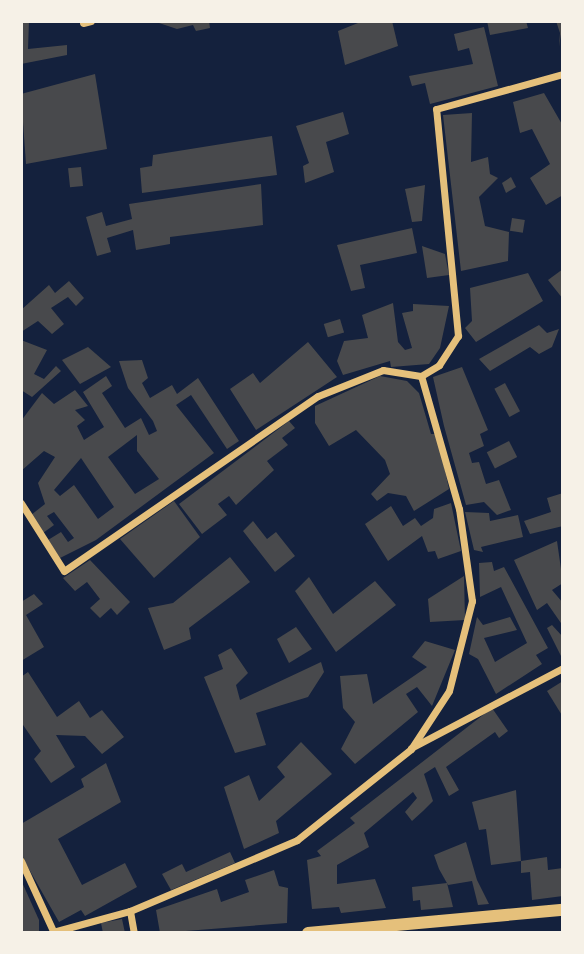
<!DOCTYPE html>
<style>
body{margin:0}
#map{position:relative;width:584px;height:954px;overflow:hidden;background:#14213d;font-family:Barlow,sans-serif}
div>[style]{position:absolute}
.building>*{inset:0;background:#48494c;transform-origin:0 0}
.minor>*{height:7px;margin:-3.5px;padding:0 3.5px;transform-origin:3.5px;border-radius:3.5px;background:#e5c07b}
.tertiary>*{height:12px;margin:-6px;padding:0 6px;transform-origin:6px;border-radius:6px;background:#e5c07b}
span{translate:-50% -50%;white-space:nowrap;text-align:center;line-height:1.15;-webkit-text-stroke:5px #f6f1e7;paint-order:stroke}
.frame{position:absolute;inset:0;border:23px solid #f6f1e7;pointer-events:none}
</style>
<div id="map">
<div class="building">
<i style="clip-path:polygon(21px 21px,29px 21px,28px 49px,67px 45px,67px 55px,21px 64px)"></i>
<i style="clip-path:polygon(153px 21px,209px 21px,210px 28px,196px 31px,193px 25px,177px 29px)"></i>
<i style="clip-path:polygon(363px 21px,392px 21px,398px 46px,345px 65px,338px 31px)"></i>
<i style="clip-path:polygon(487px 21px,526px 21px,528px 28px,490px 35px)"></i>
<i style="clip-path:polygon(556px 21px,563px 21px,559px 47px,560px 33px)"></i>
<i style="clip-path:polygon(484px 27px,498px 86px,430px 104px,425px 83px,412px 86px,409px 76px,473px 64px,469px 48px,458px 51px,454px 34px)"></i>
<i style="clip-path:polygon(95px 74px,107px 149px,26px 164px,21px 94px)"></i>
<i style="clip-path:polygon(544px 93px,563px 126px,563px 195px,546px 205px,530px 178px,550px 164px,532px 129px,520px 133px,513px 102px)"></i>
<i style="clip-path:polygon(343px 112px,349px 134px,326px 142px,334px 172px,305px 183px,303px 166px,309px 163px,296px 126px)"></i>
<i style="clip-path:polygon(472px 113px,471px 162px,488px 157px,490px 174px,498px 178px,479px 197px,485px 226px,509px 232px,508px 261px,461px 271px,443px 115px)"></i>
<i style="clip-path:polygon(272px 136px,277px 175px,142px 193px,140px 168px,152px 166px,153px 155px)"></i>
<i style="left:81px;top:167px;width:19px;height:13px;rotate:84deg"></i>
<i style="clip-path:polygon(511px 177px,516px 187px,506px 193px,502px 183px)"></i>
<i style="clip-path:polygon(261px 184px,263px 225px,170px 237px,170px 244px,136px 250px,133px 230px,107px 238px,111px 252px,97px 256px,86px 217px,102px 212px,106px 226px,132px 219px,129px 204px)"></i>
<i style="clip-path:polygon(425px 185px,422px 221px,412px 222px,405px 189px)"></i>
<i style="left:512px;top:218px;width:13px;height:13px;rotate:9deg"></i>
<i style="clip-path:polygon(412px 228px,417px 253px,360px 265px,365px 288px,351px 291px,337px 245px)"></i>
<i style="clip-path:polygon(422px 246px,445px 254px,449px 275px,427px 278px)"></i>
<i style="clip-path:polygon(563px 269px,563px 299px,548px 280px)"></i>
<i style="clip-path:polygon(528px 273px,543px 301px,476px 342px,465px 328px,472px 321px,470px 288px)"></i>
<i style="clip-path:polygon(69px 281px,84px 298px,76px 306px,68px 297px,51px 308px,64px 324px,52px 334px,38px 321px,21px 332px,21px 310px,49px 285px,55px 293px)"></i>
<i style="clip-path:polygon(393px 303px,398px 342px,405px 350px,412px 348px,402px 313px,413px 311px,413px 304px,449px 306px,440px 348px,429px 364px,391px 367px,390px 361px,343px 375px,337px 361px,344px 341px,368px 338px,362px 315px)"></i>
<i style="left:340px;top:319px;width:14px;height:17px;rotate:73deg"></i>
<i style="clip-path:polygon(539px 325px,547px 333px,559px 329px,552px 347px,539px 354px,530px 347px,490px 371px,479px 359px)"></i>
<i style="clip-path:polygon(21px 340px,47px 350px,34px 374px,44px 379px,56px 366px,61px 371px,32px 397px,21px 390px)"></i>
<i style="clip-path:polygon(308px 342px,337px 377px,256px 430px,230px 389px,253px 373px,260px 383px)"></i>
<i style="clip-path:polygon(88px 347px,111px 367px,80px 384px,62px 360px)"></i>
<i style="clip-path:polygon(evenodd,142px 360px,148px 378px,142px 383px,150px 398px,172px 385px,177px 394px,198px 378px,239px 441px,227px 449px,191px 395px,176px 405px,214px 453px,96px 540px,60px 558px,48px 540px,61px 532px,68px 542px,74px 538px,54px 512px,47px 516px,54px 525px,43px 533px,31px 515px,45px 504px,38px 483px,55px 457px,44px 451px,21px 471px,21px 421px,42px 393px,54px 404px,75px 390px,88px 406px,75px 410px,85px 420px,77px 426px,84px 440px,104px 427px,83px 392px,106px 376px,112px 386px,102px 393px,125px 428px,141px 418px,149px 435px,157px 431px,153px 421px,128px 388px,119px 361px,142px 360px,137px 435px,137px 451px,159px 479px,135px 494px,108px 457px,137px 435px,142px 360px,81px 458px,114px 507px,98px 519px,74px 485px,60px 496px,54px 490px,81px 458px)"></i>
<i style="clip-path:polygon(462px 367px,488px 430px,480px 434px,484px 446px,469px 453px,472px 463px,479px 462px,486px 484px,499px 480px,511px 510px,497px 515px,484px 502px,466px 505px,444px 426px,433px 377px)"></i>
<i style="clip-path:polygon(380px 376px,407px 381px,419px 393px,431px 434px,437px 434px,449px 489px,414px 511px,406px 496px,388px 493px,377px 501px,371px 494px,390px 474px,385px 460px,356px 430px,329px 446px,315px 423px,315px 406px)"></i>
<i style="left:505px;top:383px;width:32px;height:12px;rotate:62deg"></i>
<i style="clip-path:polygon(289px 421px,295px 428px,282px 438px,288px 445px,267px 461px,274px 470px,236px 505px,229px 496px,218px 504px,227px 515px,202px 534px,179px 504px)"></i>
<i style="left:509px;top:441px;width:18px;height:25px;rotate:63deg"></i>
<i style="clip-path:polygon(563px 493px,563px 526px,530px 534px,524px 521px,551px 512px,547px 498px)"></i>
<i style="clip-path:polygon(174px 501px,200px 537px,154px 578px,120px 539px)"></i>
<i style="clip-path:polygon(451px 503px,461px 551px,438px 559px,435px 551px,428px 552px,422px 536px,388px 561px,365px 524px,391px 506px,403px 526px,415px 518px,421px 526px,433px 518px,434px 509px)"></i>
<i style="clip-path:polygon(465px 512px,489px 513px,490px 521px,518px 515px,523px 537px,481px 547px,483px 552px,474px 550px)"></i>
<i style="clip-path:polygon(253px 521px,267px 539px,276px 532px,295px 556px,275px 572px,243px 531px)"></i>
<i style="clip-path:polygon(557px 541px,563px 583px,552px 590px,563px 603px,563px 626px,547px 603px,537px 610px,514px 560px)"></i>
<i style="clip-path:polygon(230px 557px,250px 582px,189px 628px,191px 639px,164px 650px,148px 608px,173px 603px)"></i>
<i style="clip-path:polygon(90px 560px,130px 602px,117px 615px,111px 608px,100px 618px,90px 608px,100px 599px,87px 582px,75px 591px,63px 578px)"></i>
<i style="clip-path:polygon(492px 562px,494px 571px,504px 567px,548px 648px,536px 655px,542px 664px,496px 694px,478px 659px,469px 654px,477px 617px,483px 625px,510px 617px,517px 630px,484px 638px,495px 662px,527px 643px,501px 587px,480px 597px,479px 563px)"></i>
<i style="clip-path:polygon(464px 576px,465px 620px,430px 622px,428px 599px)"></i>
<i style="clip-path:polygon(309px 577px,333px 614px,375px 581px,396px 605px,336px 652px,295px 591px)"></i>
<i style="clip-path:polygon(34px 594px,43px 604px,26px 615px,44px 647px,21px 661px,21px 602px)"></i>
<i style="clip-path:polygon(552px 625px,563px 637px,563px 660px,547px 628px)"></i>
<i style="clip-path:polygon(296px 627px,312px 649px,289px 663px,277px 639px)"></i>
<i style="clip-path:polygon(425px 641px,455px 650px,432px 706px,417px 687px,406px 694px,418px 712px,355px 764px,341px 749px,355px 722px,343px 708px,340px 676px,367px 674px,373px 704px,427px 667px,412px 657px)"></i>
<i style="clip-path:polygon(231px 648px,248px 673px,236px 685px,240px 700px,321px 662px,324px 672px,308px 697px,256px 713px,266px 745px,235px 753px,204px 677px,223px 669px,218px 655px)"></i>
<i style="clip-path:polygon(28px 672px,57px 717px,79px 701px,90px 718px,102px 710px,124px 737px,102px 754px,85px 736px,56px 735px,75px 767px,51px 783px,34px 759px,41px 751px,21px 722px,21px 677px)"></i>
<i style="clip-path:polygon(563px 681px,563px 717px,547px 691px)"></i>
<i style="clip-path:polygon(492px 708px,508px 731px,499px 738px,495px 732px,446px 767px,459px 790px,449px 796px,435px 767px,424px 774px,433px 801px,423px 811px,412px 821px,405px 812px,417px 798px,413px 792px,364px 833px,369px 847px,337px 865px,337px 884px,375px 879px,386px 908px,341px 913px,339px 907px,312px 909px,307px 860px,321px 856px,317px 851px,355px 823px,350px 818px)"></i>
<i style="clip-path:polygon(301px 742px,332px 774px,276px 821px,279px 833px,244px 849px,224px 787px,249px 775px,259px 801px,285px 777px,277px 767px)"></i>
<i style="clip-path:polygon(106px 763px,121px 802px,58px 839px,82px 885px,125px 863px,137px 887px,85px 916px,81px 910px,59px 922px,21px 855px,21px 824px,84px 787px,81px 779px)"></i>
<i style="clip-path:polygon(516px 790px,521px 861px,547px 857px,548px 870px,563px 868px,563px 896px,532px 900px,530px 872px,521px 873px,521px 861px,491px 865px,486px 829px,479px 830px,472px 802px)"></i>
<i style="clip-path:polygon(466px 842px,477px 880px,489px 904px,478px 905px,472px 881px,448px 885px,439px 869px,434px 855px)"></i>
<i style="clip-path:polygon(230px 852px,235px 863px,171px 890px,162px 874px,182px 864px,186px 872px)"></i>
<i style="clip-path:polygon(274px 870px,279px 886px,288px 888px,287px 923px,160px 933px,156px 910px,217px 889px,221px 902px,249px 892px,245px 880px)"></i>
<i style="clip-path:polygon(21px 880px,39px 920px,39px 933px,21px 933px)"></i>
<i style="clip-path:polygon(447px 883px,453px 907px,421px 910px,420px 900px,413px 901px,412px 887px)"></i>
<i style="clip-path:polygon(122px 919px,125px 933px,103px 933px,101px 923px)"></i>
</div>
<div class="minor">
<i style="left:83px;top:23px;width:8px;rotate:-14deg"></i>
<i style="left:421px;top:376px;width:21px;rotate:-31deg"></i>
<i style="left:439px;top:365px;width:35px;rotate:-57deg"></i>
<i style="left:458px;top:336px;width:228px;rotate:-95.5deg"></i>
<i style="left:436px;top:109px;width:132px;rotate:-15.4deg"></i>
<i style="left:21px;top:503px;width:80px;rotate:57.7deg"></i>
<i style="left:64px;top:571px;width:308px;rotate:-34.6deg"></i>
<i style="left:318px;top:396px;width:70px;rotate:-21.8deg"></i>
<i style="left:383px;top:370px;width:38px;rotate:9deg"></i>
<i style="left:411px;top:748px;width:172px;rotate:-27.8deg"></i>
<i style="left:21px;top:861px;width:79px;rotate:65.4deg"></i>
<i style="left:130px;top:911px;width:22px;rotate:80deg"></i>
<i style="left:53px;top:932px;width:80px;rotate:-15.3deg"></i>
<i style="left:130px;top:911px;width:181px;rotate:-23deg"></i>
<i style="left:297px;top:840px;width:146px;rotate:-38.6deg"></i>
<i style="left:411px;top:749px;width:69px;rotate:-56.8deg"></i>
<i style="left:449px;top:691px;width:93px;rotate:-75.7deg"></i>
<i style="left:472px;top:601px;width:93px;rotate:-98deg"></i>
<i style="left:459px;top:509px;width:138px;rotate:-105.9deg"></i>
</div>
<div class="tertiary">
<i style="left:308px;top:933px;width:256px;rotate:-5.2deg"></i>
</div>
<div class="frame"></div>
</div>
